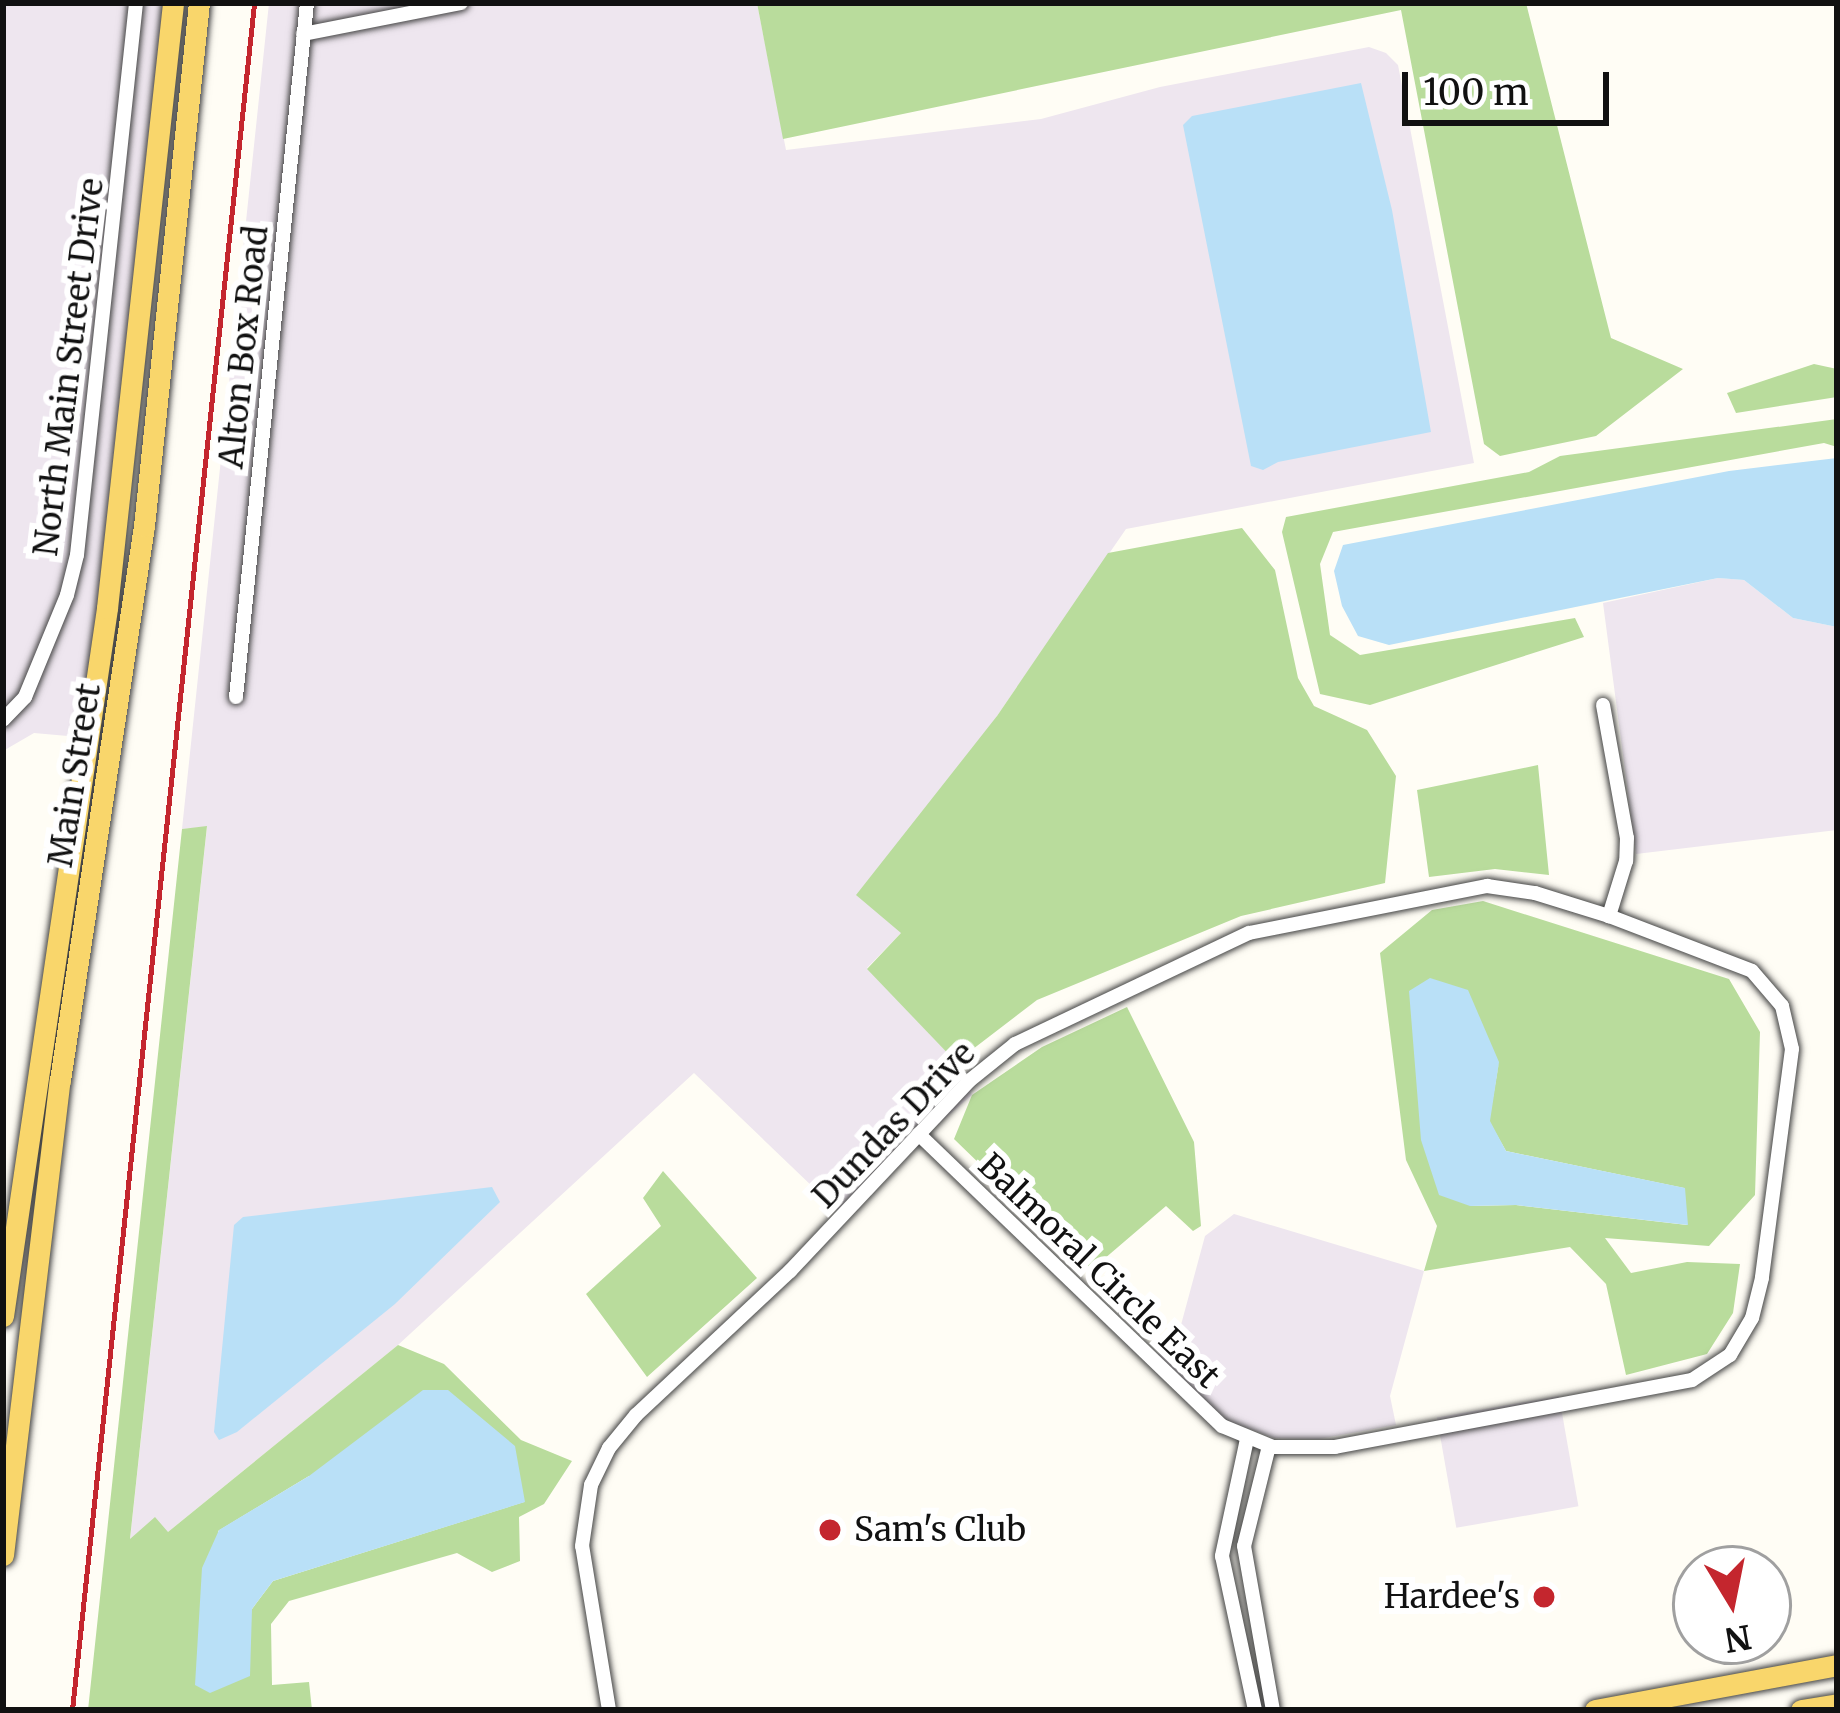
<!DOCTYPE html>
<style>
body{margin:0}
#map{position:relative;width:1840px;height:1713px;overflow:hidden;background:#fffdf5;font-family:Merriweather,serif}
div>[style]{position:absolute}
.industrial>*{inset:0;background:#eee6ef;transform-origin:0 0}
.forest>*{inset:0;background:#b9dc9c}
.water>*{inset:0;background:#b9e0f7}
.roads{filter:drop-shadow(0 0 3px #444) drop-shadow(0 0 3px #444)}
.minor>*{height:14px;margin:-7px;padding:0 7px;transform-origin:7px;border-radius:7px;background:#fff}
.primary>*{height:21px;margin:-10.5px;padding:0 10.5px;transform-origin:10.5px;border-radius:10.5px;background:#f9d66b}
.rail>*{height:4.5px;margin:-2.25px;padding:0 2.25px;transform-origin:2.25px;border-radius:2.25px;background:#c4262e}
.dots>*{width:33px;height:33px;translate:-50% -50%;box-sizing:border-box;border:6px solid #fff;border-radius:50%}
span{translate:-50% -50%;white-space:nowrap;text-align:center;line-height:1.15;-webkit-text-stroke:12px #fff;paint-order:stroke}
.street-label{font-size:33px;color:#111}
.poi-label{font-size:33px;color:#111}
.left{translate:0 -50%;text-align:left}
.right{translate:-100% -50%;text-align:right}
.frame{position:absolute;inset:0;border:6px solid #111;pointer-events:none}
.north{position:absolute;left:1672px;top:1545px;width:120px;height:120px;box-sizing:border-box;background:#fff;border:3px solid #a0a0a0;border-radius:50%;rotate:170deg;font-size:33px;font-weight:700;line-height:48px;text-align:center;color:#111}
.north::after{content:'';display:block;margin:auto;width:42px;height:54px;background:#c4262e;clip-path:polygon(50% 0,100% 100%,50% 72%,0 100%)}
.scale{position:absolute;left:1402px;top:72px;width:207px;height:54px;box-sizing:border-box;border:6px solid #111;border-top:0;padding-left:15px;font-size:36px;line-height:42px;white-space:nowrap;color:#111;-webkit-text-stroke:9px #fff;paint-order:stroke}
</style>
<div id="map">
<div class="industrial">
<i style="clip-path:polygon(3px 3px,163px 3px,101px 603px,79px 737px,34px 733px,3px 751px)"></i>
<i style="clip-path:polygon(269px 3px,757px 3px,786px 150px,1041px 119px,1160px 87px,1369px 47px,1386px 53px,1398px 65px,1474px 463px,1126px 529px,997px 716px,901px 933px,867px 968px,956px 1062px,972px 1095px,838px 1211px,694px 1073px,398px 1345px,168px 1532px,130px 1540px,207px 827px,182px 829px)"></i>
<i style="clip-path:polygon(1718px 578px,1744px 580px,1793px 618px,1837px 627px,1837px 830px,1636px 854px,1603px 603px)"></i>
<i style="clip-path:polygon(1234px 1214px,1424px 1271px,1390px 1396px,1396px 1425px,1319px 1439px,1274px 1438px,1226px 1420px,1157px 1355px,1178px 1336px,1205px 1236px)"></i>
<i style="left:1559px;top:1396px;width:112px;height:124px;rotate:80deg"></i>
</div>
<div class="forest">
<i style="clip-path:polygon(757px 3px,1526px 3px,1611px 338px,1683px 369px,1596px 436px,1500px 456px,1484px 444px,1401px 10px,783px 139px)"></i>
<i style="clip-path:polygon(1814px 364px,1837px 369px,1837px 397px,1736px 413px,1727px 393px)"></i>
<i style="clip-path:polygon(1837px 419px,1837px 447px,1824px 443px,1333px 532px,1320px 564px,1330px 635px,1360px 655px,1575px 618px,1584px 637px,1370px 705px,1320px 694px,1282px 532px,1286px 517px,1529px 472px,1560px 456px)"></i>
<i style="clip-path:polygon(1242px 528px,1275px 570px,1298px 678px,1314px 706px,1367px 730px,1396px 776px,1385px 883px,1241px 916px,1037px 1000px,956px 1062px,867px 969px,901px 933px,856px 895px,997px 716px,1108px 553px)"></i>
<i style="clip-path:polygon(1538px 765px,1549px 875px,1495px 869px,1429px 877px,1417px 790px)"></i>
<i style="clip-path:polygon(evenodd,207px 826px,130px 1539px,155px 1517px,168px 1532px,398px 1345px,444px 1364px,521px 1440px,572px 1461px,544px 1504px,519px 1517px,520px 1561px,492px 1572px,457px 1553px,289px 1601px,271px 1624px,272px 1685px,309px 1682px,312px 1710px,88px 1710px,182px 829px,207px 826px,309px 1476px,524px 1502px,273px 1581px,252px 1609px,218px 1531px,309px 1476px)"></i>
<i style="clip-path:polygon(evenodd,1483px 901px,1729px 979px,1760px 1032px,1755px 1195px,1709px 1246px,1605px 1238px,1631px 1273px,1687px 1262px,1740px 1264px,1733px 1313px,1707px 1354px,1626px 1375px,1606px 1284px,1570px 1247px,1424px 1271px,1437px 1226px,1406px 1160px,1380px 953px,1432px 910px,1483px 901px,1499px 1062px,1489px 1121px,1506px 1151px,1684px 1188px,1687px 1225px,1516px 1205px,1470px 1206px,1499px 1062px)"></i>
<i style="clip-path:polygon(1127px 1007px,1194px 1142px,1201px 1226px,1193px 1231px,1166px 1206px,1090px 1271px,954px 1139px,972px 1095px,1042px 1047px)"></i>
<i style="clip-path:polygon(663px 1171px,757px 1278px,647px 1377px,586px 1294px,661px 1226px,643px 1198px)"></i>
</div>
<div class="water">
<i style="clip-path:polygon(1361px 83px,1392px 210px,1431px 432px,1278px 462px,1263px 470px,1251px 466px,1183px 125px,1192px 116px)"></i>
<i style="clip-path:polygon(1837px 458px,1837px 627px,1793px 618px,1744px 580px,1718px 578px,1389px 645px,1358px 636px,1342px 606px,1334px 571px,1343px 545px,1729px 471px)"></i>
<i style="clip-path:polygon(1430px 978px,1468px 990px,1499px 1062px,1490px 1121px,1506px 1151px,1685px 1188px,1688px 1225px,1516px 1205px,1470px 1206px,1439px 1195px,1421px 1140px,1409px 991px)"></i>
<i style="clip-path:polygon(492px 1187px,500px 1202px,395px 1304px,237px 1432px,219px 1440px,214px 1432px,234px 1225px,243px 1217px)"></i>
<i style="clip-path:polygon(423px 1390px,448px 1390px,515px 1446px,525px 1502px,273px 1581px,252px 1609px,250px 1676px,210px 1693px,195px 1685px,202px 1568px,219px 1530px,309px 1476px)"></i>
</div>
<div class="roads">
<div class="minor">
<i style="left:303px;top:34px;width:161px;rotate:-11.1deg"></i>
<i style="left:236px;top:697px;width:698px;rotate:-84.16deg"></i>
<i style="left:1603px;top:705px;width:135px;rotate:79.8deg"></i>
<i style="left:1627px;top:838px;width:23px;rotate:92deg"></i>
<i style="left:1626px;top:861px;width:58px;rotate:107.2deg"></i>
<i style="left:3px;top:720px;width:32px;rotate:-46deg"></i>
<i style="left:25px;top:697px;width:110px;rotate:-67.6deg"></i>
<i style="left:67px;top:595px;width:41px;rotate:-76deg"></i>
<i style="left:77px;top:555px;width:555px;rotate:-83.9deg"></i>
<i style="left:1247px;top:1439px;width:120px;rotate:102.1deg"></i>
<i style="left:1222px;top:1556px;width:157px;rotate:77.9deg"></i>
<i style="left:1269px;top:1446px;width:103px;rotate:104deg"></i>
<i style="left:1244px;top:1546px;width:167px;rotate:80deg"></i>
<i style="left:609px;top:1710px;width:166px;rotate:-99.3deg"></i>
<i style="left:582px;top:1546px;width:62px;rotate:-81.6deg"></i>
<i style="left:591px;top:1485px;width:41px;rotate:-64.1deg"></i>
<i style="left:609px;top:1448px;width:43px;rotate:-50.7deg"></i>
<i style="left:636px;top:1415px;width:211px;rotate:-43.1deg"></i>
<i style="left:790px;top:1271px;width:261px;rotate:-46.7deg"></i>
<i style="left:969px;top:1081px;width:59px;rotate:-38.8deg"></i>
<i style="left:1015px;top:1044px;width:259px;rotate:-25.4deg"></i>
<i style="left:1249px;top:933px;width:243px;rotate:-11.2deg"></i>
<i style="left:1487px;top:886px;width:49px;rotate:8.3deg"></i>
<i style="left:1535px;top:893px;width:77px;rotate:17.3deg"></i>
<i style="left:1609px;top:916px;width:153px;rotate:21deg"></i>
<i style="left:1752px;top:971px;width:46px;rotate:49.4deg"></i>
<i style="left:1782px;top:1006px;width:44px;rotate:76.9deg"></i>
<i style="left:1792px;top:1049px;width:231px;rotate:97.5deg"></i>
<i style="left:1762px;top:1278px;width:41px;rotate:104deg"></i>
<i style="left:1752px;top:1318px;width:43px;rotate:120.7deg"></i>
<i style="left:1730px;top:1355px;width:45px;rotate:146.7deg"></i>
<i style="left:1692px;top:1380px;width:363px;rotate:169.4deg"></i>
<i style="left:1335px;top:1447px;width:62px;rotate:180deg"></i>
<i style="left:1273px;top:1447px;width:55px;rotate:-157.6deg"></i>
<i style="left:1222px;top:1426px;width:421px;rotate:-136.1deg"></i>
</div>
<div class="primary">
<i style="left:3px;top:1316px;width:716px;rotate:-81.64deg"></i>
<i style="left:107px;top:608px;width:609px;rotate:-83.77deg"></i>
<i style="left:3px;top:1555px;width:478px;rotate:-83.2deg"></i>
<i style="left:60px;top:1080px;width:560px;rotate:-81.38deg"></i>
<i style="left:144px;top:526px;width:526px;rotate:-84deg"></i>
<i style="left:1595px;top:1710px;width:246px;rotate:-10.5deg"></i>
<i style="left:1801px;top:1710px;width:36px;rotate:-9deg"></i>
</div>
</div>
<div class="rail">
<i style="left:72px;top:1710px;width:1717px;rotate:-83.91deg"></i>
</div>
<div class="dots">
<i style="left:830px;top:1530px;background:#c4262e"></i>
<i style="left:1544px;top:1597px;background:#c4262e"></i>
</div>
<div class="street-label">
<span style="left:244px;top:347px;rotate:-84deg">Alton Box Road</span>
<span style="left:69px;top:367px;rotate:-83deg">North Main Street Drive</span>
<span style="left:75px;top:775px;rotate:-81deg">Main Street</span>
<span style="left:894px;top:1125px;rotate:-46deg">Dundas Drive</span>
<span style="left:1099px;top:1271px;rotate:44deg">Balmoral Circle East</span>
</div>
<div class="poi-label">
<span class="left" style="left:854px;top:1530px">Sam's Club</span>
<span class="right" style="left:1520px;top:1597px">Hardee's</span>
</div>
<div class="frame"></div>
<div class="north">N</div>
<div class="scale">100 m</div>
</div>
